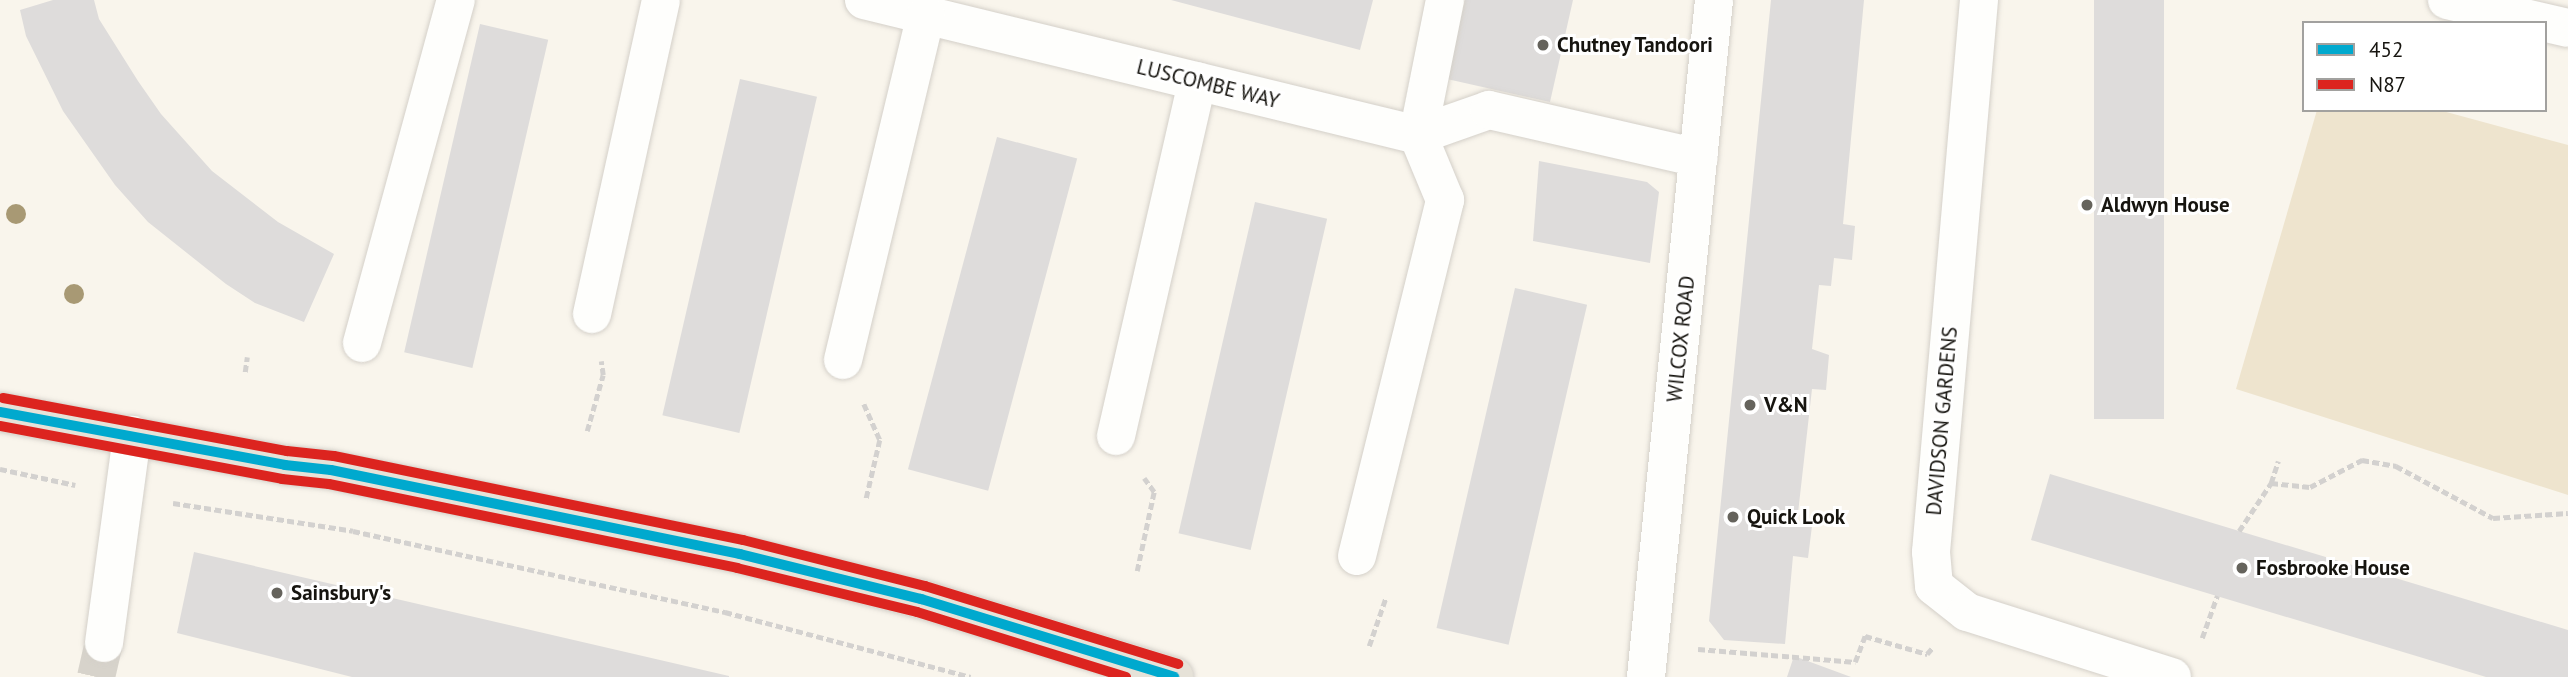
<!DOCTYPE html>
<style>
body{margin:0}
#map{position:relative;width:2568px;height:677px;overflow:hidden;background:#f9f5ec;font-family:"PT Sans",sans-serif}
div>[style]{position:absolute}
.green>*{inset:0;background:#eee4ce}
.building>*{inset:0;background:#dedcdb;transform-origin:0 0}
.minor-tunnel>*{height:38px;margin-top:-19px;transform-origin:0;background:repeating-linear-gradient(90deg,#d7d3cb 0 38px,transparent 0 57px)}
.path>*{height:4.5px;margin-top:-2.25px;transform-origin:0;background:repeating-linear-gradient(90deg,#d3d1cf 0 7px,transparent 0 10.5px)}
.roads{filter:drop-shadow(0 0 2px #d4d0c9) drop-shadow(0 0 2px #d4d0c9)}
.minor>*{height:38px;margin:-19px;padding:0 19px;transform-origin:19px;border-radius:19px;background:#fefefc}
.major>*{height:38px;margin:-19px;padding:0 19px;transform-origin:19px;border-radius:19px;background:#e6e2d8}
.bus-1>*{height:10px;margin:-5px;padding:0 5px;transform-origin:5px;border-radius:5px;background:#00a9ce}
.bus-2>*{height:10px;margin:-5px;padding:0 5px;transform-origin:5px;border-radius:5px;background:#dc241f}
.bus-3>*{height:10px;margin:-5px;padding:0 5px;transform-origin:5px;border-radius:5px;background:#dc241f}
.trees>*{width:20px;height:20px;margin:-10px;border-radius:50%;background:#a89974}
.dots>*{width:19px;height:19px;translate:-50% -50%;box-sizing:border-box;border:4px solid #fff;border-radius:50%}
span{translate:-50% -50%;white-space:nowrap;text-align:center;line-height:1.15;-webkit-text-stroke:6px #fff;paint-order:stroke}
.poi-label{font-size:21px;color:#16140f;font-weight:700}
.left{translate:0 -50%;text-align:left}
.street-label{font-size:21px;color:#16140f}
.legend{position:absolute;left:2302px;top:21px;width:245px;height:91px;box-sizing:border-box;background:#fff;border:2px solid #a2a19f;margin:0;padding:9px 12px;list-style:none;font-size:21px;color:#16140f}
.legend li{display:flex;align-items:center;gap:14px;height:35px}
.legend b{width:35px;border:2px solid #a2a19f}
</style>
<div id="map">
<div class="green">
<i style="clip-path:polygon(2317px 110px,2439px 110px,2568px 145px,2568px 495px,2236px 389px)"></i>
</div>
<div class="building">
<i style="clip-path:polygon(53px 0,94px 0,99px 19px,138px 81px,161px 114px,212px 171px,278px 222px,334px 254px,304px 322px,255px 303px,226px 284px,148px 222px,115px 185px,63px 111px,26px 36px,20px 10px)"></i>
<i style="clip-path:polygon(1171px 0,1373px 0,1360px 50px)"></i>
<i style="clip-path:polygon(1465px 0,1573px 0,1550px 102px,1447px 79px)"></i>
<i style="clip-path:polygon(1771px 0,1864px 0,1843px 224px,1855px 226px,1852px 260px,1834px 258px,1831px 286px,1819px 285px,1812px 349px,1829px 355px,1826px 390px,1812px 389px,1797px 522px,1812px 526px,1808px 558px,1793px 556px,1785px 644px,1724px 640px,1709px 621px)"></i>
<i style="left:2094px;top:0;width:70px;height:419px"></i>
<i style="left:480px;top:24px;width:70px;height:337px;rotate:13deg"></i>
<i style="left:740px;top:79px;width:79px;height:345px;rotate:13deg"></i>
<i style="left:997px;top:137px;width:83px;height:344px;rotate:15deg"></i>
<i style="clip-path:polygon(1539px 161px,1647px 182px,1659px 192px,1650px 263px,1533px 241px)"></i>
<i style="left:1255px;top:202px;width:74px;height:340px;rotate:13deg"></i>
<i style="left:1515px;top:288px;width:74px;height:349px;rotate:13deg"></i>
<i style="clip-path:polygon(2050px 474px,2568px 630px,2568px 677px,2486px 677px,2031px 540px)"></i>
<i style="clip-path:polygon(194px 552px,729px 676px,729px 677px,352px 677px,177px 633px)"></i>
<i style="clip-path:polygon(1794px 656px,1851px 677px,1787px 677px)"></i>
</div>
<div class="minor-tunnel">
<i style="left:96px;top:677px;width:35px;rotate:-77deg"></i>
</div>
<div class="path">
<i style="left:245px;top:372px;width:15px;rotate:-82deg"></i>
<i style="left:864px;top:404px;width:39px;rotate:66deg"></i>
<i style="left:880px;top:440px;width:62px;rotate:103.1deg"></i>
<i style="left:587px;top:431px;width:58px;rotate:-74.1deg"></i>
<i style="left:603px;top:375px;width:14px;rotate:-98deg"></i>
<i style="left:0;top:469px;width:77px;rotate:12deg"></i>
<i style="left:2271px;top:483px;width:39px;rotate:6deg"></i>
<i style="left:2310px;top:487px;width:59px;rotate:-27.4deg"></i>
<i style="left:2362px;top:460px;width:35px;rotate:10deg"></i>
<i style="left:2396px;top:466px;width:110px;rotate:28.2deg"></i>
<i style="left:2493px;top:518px;width:75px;rotate:-3.8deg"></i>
<i style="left:173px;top:503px;width:182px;rotate:8.8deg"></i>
<i style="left:353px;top:531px;width:381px;rotate:12.3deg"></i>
<i style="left:725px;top:612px;width:254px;rotate:14.8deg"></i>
<i style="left:2239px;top:531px;width:58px;rotate:-56.3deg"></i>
<i style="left:2271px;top:483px;width:23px;rotate:-72deg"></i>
<i style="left:1137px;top:571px;width:81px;rotate:-77.9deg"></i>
<i style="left:1154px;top:492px;width:17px;rotate:-126deg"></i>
<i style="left:2202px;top:638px;width:45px;rotate:-70.3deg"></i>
<i style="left:1369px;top:646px;width:52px;rotate:-70.9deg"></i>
<i style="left:1698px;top:649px;width:158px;rotate:4.7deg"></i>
<i style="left:1855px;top:662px;width:28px;rotate:-69deg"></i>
<i style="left:1865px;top:636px;width:65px;rotate:16.2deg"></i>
<i style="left:1927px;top:654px;width:8px;rotate:-50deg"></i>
</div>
<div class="roads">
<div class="minor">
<i style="left:864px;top:0;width:570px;rotate:13.7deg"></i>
<i style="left:1979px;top:0;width:554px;rotate:94.97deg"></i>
<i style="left:1931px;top:552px;width:34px;rotate:85deg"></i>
<i style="left:1934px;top:586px;width:42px;rotate:38.2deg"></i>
<i style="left:1967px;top:612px;width:215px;rotate:17.6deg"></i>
<i style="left:2447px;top:0;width:124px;rotate:13deg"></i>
<i style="left:1418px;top:135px;width:75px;rotate:-19.4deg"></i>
<i style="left:1489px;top:110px;width:215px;rotate:12.9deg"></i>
<i style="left:1418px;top:135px;width:138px;rotate:-78.7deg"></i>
<i style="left:592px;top:314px;width:321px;rotate:-77.6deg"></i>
<i style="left:362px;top:343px;width:356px;rotate:-74.7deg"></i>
<i style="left:843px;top:360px;width:355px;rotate:-76.5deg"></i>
<i style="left:1116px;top:436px;width:364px;rotate:-77.1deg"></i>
<i style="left:1357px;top:556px;width:367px;rotate:-76.1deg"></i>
<i style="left:1445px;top:200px;width:70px;rotate:-112.6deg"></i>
<i style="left:104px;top:643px;width:210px;rotate:-82.3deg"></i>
<i style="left:1646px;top:677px;width:680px;rotate:-84.26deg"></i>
</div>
<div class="major">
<i style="left:0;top:412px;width:290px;rotate:10.5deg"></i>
<i style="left:285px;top:465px;width:46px;rotate:6.2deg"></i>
<i style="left:331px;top:470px;width:418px;rotate:11.6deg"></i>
<i style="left:740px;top:554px;width:187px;rotate:14deg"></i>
<i style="left:921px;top:599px;width:265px;rotate:17.1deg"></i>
</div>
</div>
<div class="bus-1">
<i style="left:0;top:412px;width:290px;rotate:10.5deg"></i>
<i style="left:285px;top:465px;width:46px;rotate:6.2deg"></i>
<i style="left:331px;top:470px;width:418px;rotate:11.6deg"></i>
<i style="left:740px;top:554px;width:187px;rotate:14deg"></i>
<i style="left:921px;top:599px;width:265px;rotate:17.1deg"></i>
</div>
<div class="bus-2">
<i style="left:0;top:426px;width:287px;rotate:10.6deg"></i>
<i style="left:282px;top:479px;width:47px;rotate:6.1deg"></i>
<i style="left:329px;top:484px;width:417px;rotate:11.6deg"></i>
<i style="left:737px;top:568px;width:185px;rotate:13.7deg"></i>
<i style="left:917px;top:612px;width:219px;rotate:17.3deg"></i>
</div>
<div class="bus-3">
<i style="left:3px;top:398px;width:289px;rotate:10.6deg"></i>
<i style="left:287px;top:451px;width:47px;rotate:6.1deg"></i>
<i style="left:334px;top:456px;width:418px;rotate:11.6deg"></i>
<i style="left:743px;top:540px;width:188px;rotate:14.2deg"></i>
<i style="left:925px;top:586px;width:265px;rotate:17.1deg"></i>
</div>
<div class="trees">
<i style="left:16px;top:214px"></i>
<i style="left:74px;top:294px"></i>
</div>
<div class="dots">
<i style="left:1543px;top:45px;background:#65635c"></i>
<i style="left:2087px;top:205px;background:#65635c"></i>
<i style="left:1750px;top:405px;background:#65635c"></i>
<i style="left:1733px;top:517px;background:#65635c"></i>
<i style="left:2242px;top:568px;background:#65635c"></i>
<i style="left:277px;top:593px;background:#65635c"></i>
</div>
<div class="poi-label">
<span class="left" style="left:1557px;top:45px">Chutney Tandoori</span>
<span class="left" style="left:2101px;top:205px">Aldwyn House</span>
<span class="left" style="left:1764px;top:405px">V&amp;N</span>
<span class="left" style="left:1747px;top:517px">Quick Look</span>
<span class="left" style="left:2256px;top:568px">Fosbrooke House</span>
<span class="left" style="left:291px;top:593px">Sainsbury's</span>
</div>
<div class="street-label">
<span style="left:1208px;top:84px;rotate:14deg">LUSCOMBE WAY</span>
<span style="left:1681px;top:339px;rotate:-84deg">WILCOX ROAD</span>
<span style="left:1942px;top:421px;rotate:-85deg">DAVIDSON GARDENS</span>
</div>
<ul class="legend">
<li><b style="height:9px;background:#00a9ce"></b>452</li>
<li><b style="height:9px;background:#dc241f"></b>N87</li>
</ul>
</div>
